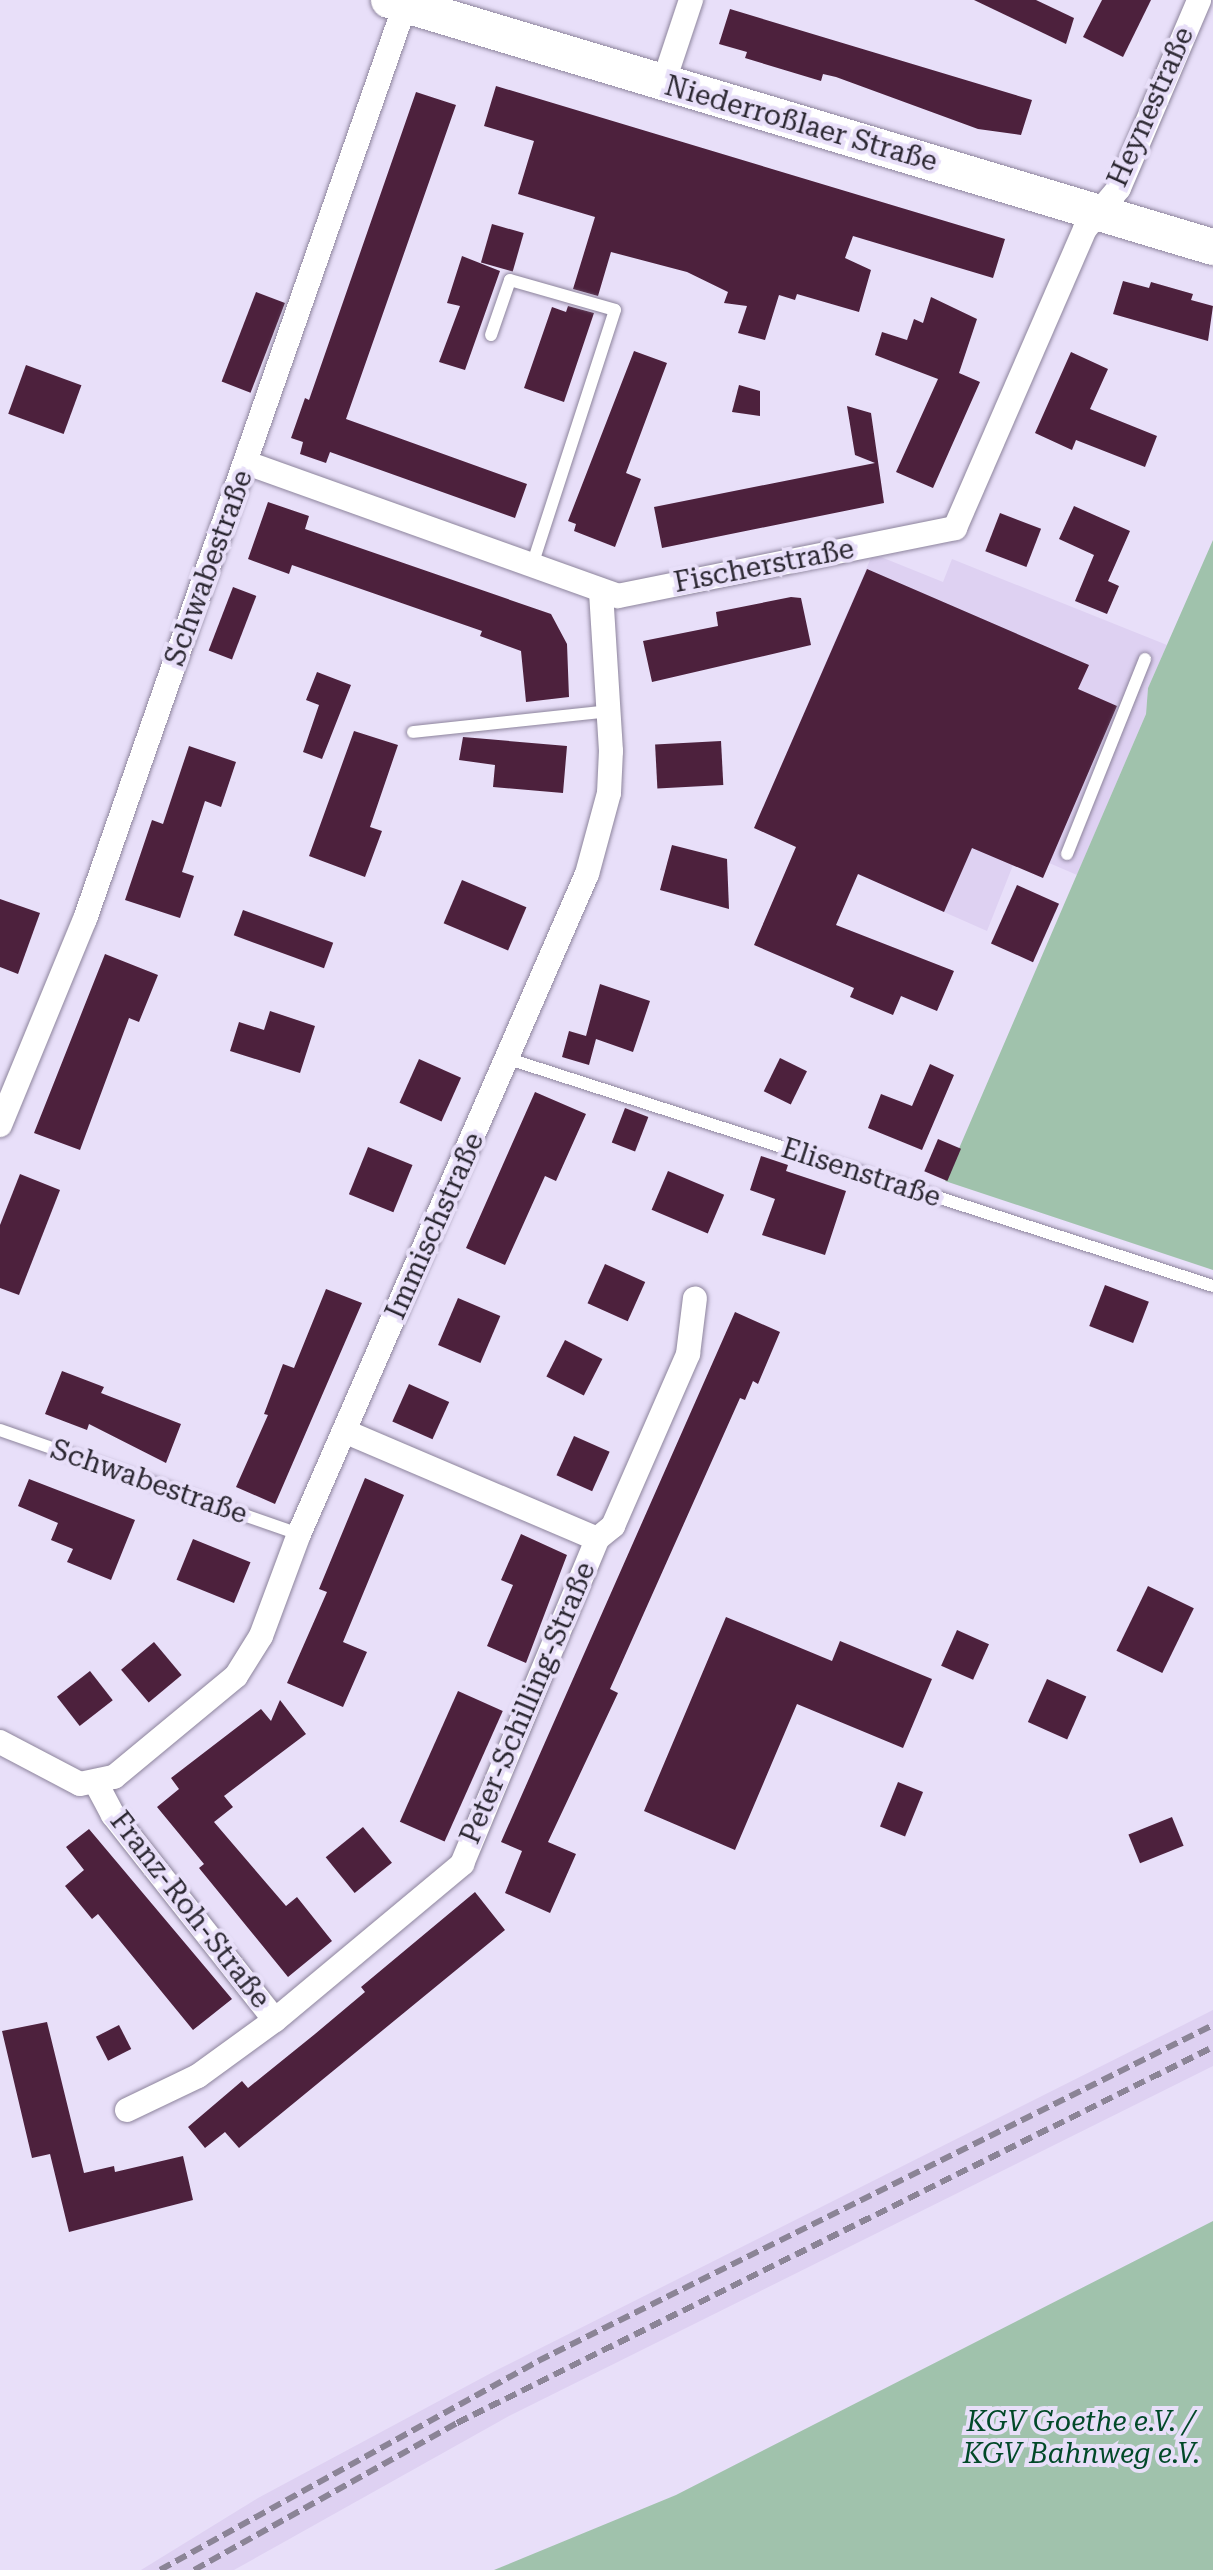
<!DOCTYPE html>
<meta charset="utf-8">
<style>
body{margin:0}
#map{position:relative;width:1213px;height:2570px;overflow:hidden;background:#e8dff9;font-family:"Roboto Serif",serif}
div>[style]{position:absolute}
.built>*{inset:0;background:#ded1f2}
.green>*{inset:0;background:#a0c2ac}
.building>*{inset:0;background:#4d213d;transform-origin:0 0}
.roads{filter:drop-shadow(0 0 2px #8d849c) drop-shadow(0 0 2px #8d849c)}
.service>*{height:12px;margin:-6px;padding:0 6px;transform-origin:6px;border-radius:6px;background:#fff}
.minor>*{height:24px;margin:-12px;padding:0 12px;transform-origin:12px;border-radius:12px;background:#fff}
.secondary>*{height:36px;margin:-18px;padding:0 18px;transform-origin:18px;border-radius:18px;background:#fff}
.rail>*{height:6px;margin-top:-3px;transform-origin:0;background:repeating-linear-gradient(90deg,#8b8496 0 12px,transparent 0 18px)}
span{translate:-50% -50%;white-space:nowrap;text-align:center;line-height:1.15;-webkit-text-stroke:8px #e8dff9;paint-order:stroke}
.street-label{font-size:28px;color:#2a2630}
.park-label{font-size:28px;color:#024929;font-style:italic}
</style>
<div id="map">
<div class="built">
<i style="clip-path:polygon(881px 557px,943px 582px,952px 559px,1167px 645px,1148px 688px,1146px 714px,1077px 875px,1019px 850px,987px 931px,754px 828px,871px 558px)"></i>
<i style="clip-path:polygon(1213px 2010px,1213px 2066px,509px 2416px,234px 2570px,141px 2570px,258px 2498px,493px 2372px)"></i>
</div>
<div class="green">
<i style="clip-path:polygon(1213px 540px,1213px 1270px,945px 1181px,1146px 714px,1148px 688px)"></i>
<i style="clip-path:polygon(1213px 2221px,1213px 2570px,494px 2570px,676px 2495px)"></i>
</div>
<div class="building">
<i style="clip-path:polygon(974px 0,1036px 0,1074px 18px,1066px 44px)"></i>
<i style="clip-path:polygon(1102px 0,1151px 0,1123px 57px,1083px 37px)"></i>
<i style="clip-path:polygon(730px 9px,1032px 100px,1021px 135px,978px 129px,836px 77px,823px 74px,821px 81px,745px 58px,747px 52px,719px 44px)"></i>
<i style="clip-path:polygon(496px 86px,1005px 239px,993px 278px,853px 236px,845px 258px,871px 270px,859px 312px,797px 294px,795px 300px,779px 295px,765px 340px,738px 333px,747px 306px,724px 303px,728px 292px,687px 272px,611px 252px,598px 296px,573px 289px,595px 217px,518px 194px,534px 141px,484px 126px)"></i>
<i style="clip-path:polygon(416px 92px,456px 105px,346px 419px,527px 484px,515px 518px,330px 452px,326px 463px,300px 454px,303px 442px,291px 438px,305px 398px,309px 400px)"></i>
<i style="left:492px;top:224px;width:33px;height:40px;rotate:16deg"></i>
<i style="clip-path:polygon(462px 256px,500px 271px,465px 370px,439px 362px,460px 306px,447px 303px)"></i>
<i style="clip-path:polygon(1123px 281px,1149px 288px,1151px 282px,1193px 294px,1191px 300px,1213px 306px,1208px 341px,1113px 314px)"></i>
<i style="left:256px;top:292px;width:31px;height:96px;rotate:21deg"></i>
<i style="clip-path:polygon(931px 297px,977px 319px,959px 373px,980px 382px,933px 488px,896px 472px,938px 379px,875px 355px,882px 332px,907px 340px,914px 319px,923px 323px)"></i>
<i style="clip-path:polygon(568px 306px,594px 313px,564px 402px,524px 388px,552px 307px,566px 312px)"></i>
<i style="clip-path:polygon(634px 351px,667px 363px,626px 473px,641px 479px,615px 547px,574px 531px,576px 524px,568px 521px)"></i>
<i style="clip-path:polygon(1071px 352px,1108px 369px,1090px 409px,1157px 436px,1145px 467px,1076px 440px,1072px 450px,1035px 433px)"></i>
<i style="left:26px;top:365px;width:59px;height:52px;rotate:20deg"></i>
<i style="clip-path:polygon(739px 385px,760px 391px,760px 416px,732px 412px)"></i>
<i style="clip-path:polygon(847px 406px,871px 413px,884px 503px,662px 548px,654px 507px,875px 463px,855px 455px)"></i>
<i style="clip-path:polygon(268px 502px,309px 516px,305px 529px,551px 614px,567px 644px,569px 697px,526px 702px,521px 651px,480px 636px,482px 631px,292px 565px,289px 574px,248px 559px)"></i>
<i style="clip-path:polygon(1074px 506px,1130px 531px,1108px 581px,1119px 586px,1107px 614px,1075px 601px,1094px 555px,1059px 539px)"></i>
<i style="left:1000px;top:513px;width:44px;height:41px;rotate:21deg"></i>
<i style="clip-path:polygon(867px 569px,1089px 665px,1078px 689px,1117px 706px,1043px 878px,972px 848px,944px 912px,858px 874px,836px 925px,954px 971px,937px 1011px,901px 996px,893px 1015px,850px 997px,854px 988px,754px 945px,796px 847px,754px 828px)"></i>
<i style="left:233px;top:587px;width:25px;height:68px;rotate:21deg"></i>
<i style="clip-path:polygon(791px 597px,801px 598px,811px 645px,652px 682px,643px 641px,718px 626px,716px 612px)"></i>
<i style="clip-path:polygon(317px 672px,351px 685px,322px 759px,303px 752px,319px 705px,306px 700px)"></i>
<i style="clip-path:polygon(354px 731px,398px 745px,370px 827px,382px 831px,365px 877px,309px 856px)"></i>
<i style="clip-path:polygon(463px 737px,567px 746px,563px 793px,493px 787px,495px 765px,459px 760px)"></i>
<i style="left:721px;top:741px;width:44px;height:66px;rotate:87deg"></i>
<i style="clip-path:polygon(189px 746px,236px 762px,221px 807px,205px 801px,182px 872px,194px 876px,180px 918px,125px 900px,152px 820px,163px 824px)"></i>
<i style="clip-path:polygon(672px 845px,727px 859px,729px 909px,660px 890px)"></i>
<i style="left:462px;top:880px;width:70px;height:47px;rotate:23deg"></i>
<i style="left:1017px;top:885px;width:46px;height:64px;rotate:24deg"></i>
<i style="clip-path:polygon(0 899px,40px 913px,18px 974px,0 967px)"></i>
<i style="left:243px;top:910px;width:96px;height:27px;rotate:20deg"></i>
<i style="clip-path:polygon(105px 954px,158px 975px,139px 1022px,129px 1018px,80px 1150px,34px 1133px)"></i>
<i style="clip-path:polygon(600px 984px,650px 1001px,633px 1052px,596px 1039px,589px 1065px,562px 1057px,569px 1031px,586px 1036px)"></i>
<i style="clip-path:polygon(270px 1011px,315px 1026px,300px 1073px,230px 1051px,239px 1022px,264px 1030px)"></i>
<i style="left:780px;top:1058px;width:30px;height:37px;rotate:26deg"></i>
<i style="left:419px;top:1059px;width:46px;height:48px;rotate:24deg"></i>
<i style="clip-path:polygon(930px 1064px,954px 1075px,922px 1150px,868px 1128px,881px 1094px,912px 1106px)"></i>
<i style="clip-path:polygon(535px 1092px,586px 1114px,556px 1181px,545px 1176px,505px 1265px,466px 1248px)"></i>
<i style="left:625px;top:1108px;width:25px;height:37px;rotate:21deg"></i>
<i style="left:938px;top:1139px;width:25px;height:35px;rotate:23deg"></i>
<i style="left:368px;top:1147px;width:48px;height:51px;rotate:22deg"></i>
<i style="clip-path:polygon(761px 1156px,788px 1165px,786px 1171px,846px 1191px,825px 1255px,762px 1235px,775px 1199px,750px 1190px)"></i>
<i style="left:668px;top:1171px;width:61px;height:42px;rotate:23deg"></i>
<i style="clip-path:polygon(20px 1174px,60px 1190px,19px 1295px,0 1288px,0 1225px)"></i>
<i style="left:605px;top:1264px;width:44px;height:43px;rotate:24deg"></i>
<i style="left:1105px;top:1285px;width:47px;height:44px;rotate:21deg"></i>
<i style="clip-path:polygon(326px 1289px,362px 1303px,275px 1504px,236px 1487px,268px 1415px,264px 1414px,283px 1364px,294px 1368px)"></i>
<i style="left:458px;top:1298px;width:46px;height:51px;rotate:23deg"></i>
<i style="clip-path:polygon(735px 1312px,780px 1332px,758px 1384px,753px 1381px,745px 1400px,740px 1398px,610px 1689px,618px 1693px,548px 1842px,576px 1854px,550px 1913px,505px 1893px,522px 1851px,501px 1842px)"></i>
<i style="left:565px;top:1340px;width:42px;height:41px;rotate:27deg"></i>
<i style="clip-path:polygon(62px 1371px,104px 1387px,101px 1393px,181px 1424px,166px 1463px,89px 1424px,87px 1430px,45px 1414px)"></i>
<i style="left:409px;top:1384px;width:44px;height:41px;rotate:24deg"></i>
<i style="left:574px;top:1436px;width:39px;height:43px;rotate:24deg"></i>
<i style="clip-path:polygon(365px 1478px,404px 1495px,343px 1642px,367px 1652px,343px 1707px,287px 1683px,327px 1592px,319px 1589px)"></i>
<i style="clip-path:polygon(29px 1479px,135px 1520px,111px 1580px,67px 1562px,73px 1549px,51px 1540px,58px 1523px,18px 1506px)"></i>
<i style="clip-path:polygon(521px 1534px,567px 1555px,526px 1663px,487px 1646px,513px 1585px,501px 1580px)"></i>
<i style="left:193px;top:1539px;width:62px;height:44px;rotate:22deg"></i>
<i style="left:1148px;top:1586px;width:51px;height:72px;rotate:26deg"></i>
<i style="clip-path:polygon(726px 1617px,832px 1661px,840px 1641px,932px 1679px,903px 1748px,797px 1704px,735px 1850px,644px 1811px)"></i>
<i style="left:957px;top:1630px;width:35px;height:39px;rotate:24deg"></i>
<i style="left:154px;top:1642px;width:43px;height:43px;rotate:50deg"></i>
<i style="left:90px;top:1671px;width:37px;height:42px;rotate:52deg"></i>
<i style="left:1047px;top:1679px;width:43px;height:47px;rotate:24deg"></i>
<i style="left:458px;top:1691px;width:49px;height:143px;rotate:24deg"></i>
<i style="clip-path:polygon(280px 1700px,306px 1734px,224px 1796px,233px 1807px,214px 1822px,286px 1906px,297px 1897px,332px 1941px,288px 1977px,199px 1868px,204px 1864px,157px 1807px,179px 1789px,171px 1778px,261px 1709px,271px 1721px)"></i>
<i style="left:898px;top:1782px;width:27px;height:48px;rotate:22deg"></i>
<i style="left:1172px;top:1817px;width:31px;height:47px;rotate:68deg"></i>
<i style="left:363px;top:1827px;width:46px;height:48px;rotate:51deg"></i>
<i style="clip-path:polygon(89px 1829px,232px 1999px,193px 2030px,98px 1914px,92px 1919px,65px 1886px,84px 1870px,66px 1847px)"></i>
<i style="clip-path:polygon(475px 1892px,505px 1930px,239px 2148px,225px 2132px,205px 2148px,188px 2127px,242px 2081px,248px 2088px,315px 2034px,365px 1992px,361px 1987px)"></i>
<i style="clip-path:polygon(47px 2022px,84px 2173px,114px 2166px,115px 2172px,183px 2156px,193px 2200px,69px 2232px,50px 2154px,32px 2158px,2px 2031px)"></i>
<i style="left:119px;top:2025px;width:27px;height:26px;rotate:63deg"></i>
</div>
<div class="roads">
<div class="service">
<i style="left:491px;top:335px;width:58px;rotate:-70.9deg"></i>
<i style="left:510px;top:280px;width:109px;rotate:15.9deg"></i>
<i style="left:615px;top:310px;width:271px;rotate:108deg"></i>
<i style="left:413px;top:732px;width:197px;rotate:-6.1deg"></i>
<i style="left:1067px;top:854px;width:210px;rotate:-68.2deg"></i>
<i style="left:509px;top:1059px;width:740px;rotate:17.87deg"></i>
<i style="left:0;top:1430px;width:317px;rotate:19.2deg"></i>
</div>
<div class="minor">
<i style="left:663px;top:84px;width:89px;rotate:-71.6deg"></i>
<i style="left:247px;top:463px;width:394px;rotate:19.7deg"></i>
<i style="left:618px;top:596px;width:344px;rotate:-11.4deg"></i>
<i style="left:955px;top:528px;width:326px;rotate:-66.5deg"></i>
<i style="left:1085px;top:229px;width:53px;rotate:-50.3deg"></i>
<i style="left:1119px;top:188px;width:204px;rotate:-66.9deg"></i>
<i style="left:0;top:1125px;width:223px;rotate:-67.6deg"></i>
<i style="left:85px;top:919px;width:968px;rotate:-70.7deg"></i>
<i style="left:344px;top:1431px;width:275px;rotate:23.1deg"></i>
<i style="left:0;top:1742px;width:90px;rotate:27.7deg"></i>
<i style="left:80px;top:1784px;width:35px;rotate:-12deg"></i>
<i style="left:114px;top:1777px;width:158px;rotate:-39.6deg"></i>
<i style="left:236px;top:1676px;width:47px;rotate:-58deg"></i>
<i style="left:261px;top:1636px;width:109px;rotate:-69.6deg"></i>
<i style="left:299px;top:1534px;width:720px;rotate:-66.43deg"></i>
<i style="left:587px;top:874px;width:84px;rotate:-74.8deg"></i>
<i style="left:609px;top:793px;width:42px;rotate:-87.3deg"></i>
<i style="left:611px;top:751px;width:160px;rotate:-93.6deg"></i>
<i style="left:96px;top:1783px;width:36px;rotate:62deg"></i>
<i style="left:113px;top:1815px;width:261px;rotate:51.7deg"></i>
<i style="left:127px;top:2110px;width:79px;rotate:-25.6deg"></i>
<i style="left:198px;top:2076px;width:95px;rotate:-36deg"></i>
<i style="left:275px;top:2020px;width:244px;rotate:-39.8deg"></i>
<i style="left:462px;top:1864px;width:352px;rotate:-67.4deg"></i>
<i style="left:597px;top:1539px;width:21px;rotate:-39deg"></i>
<i style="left:613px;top:1526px;width:188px;rotate:-66.4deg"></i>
<i style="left:688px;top:1354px;width:56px;rotate:-82.9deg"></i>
</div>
<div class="secondary">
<i style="left:389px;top:0;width:860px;rotate:16.69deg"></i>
</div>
</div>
<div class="rail">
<i style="left:160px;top:2570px;width:432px;rotate:-28.9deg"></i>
<i style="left:538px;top:2361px;width:754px;rotate:-26.46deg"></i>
<i style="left:194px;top:2570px;width:301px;rotate:-29.2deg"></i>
<i style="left:457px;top:2423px;width:844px;rotate:-26.44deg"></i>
</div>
<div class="street-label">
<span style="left:1151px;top:107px;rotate:-66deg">Heynestraße</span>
<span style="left:801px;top:124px;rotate:16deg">Niederroßlaer Straße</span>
<span style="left:764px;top:566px;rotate:-11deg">Fischerstraße</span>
<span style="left:209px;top:568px;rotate:-70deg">Schwabestraße</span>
<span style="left:861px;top:1173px;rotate:18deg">Elisenstraße</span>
<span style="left:435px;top:1226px;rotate:-66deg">Immischstraße</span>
<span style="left:149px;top:1482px;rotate:19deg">Schwabestraße</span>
<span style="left:528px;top:1703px;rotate:-67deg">Peter-Schilling-Straße</span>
<span style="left:190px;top:1910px;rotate:52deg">Franz-Roh-Straße</span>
</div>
<div class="park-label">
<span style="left:1081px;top:2438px">KGV Goethe e.V. /<br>KGV Bahnweg e.V.</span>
</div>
</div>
